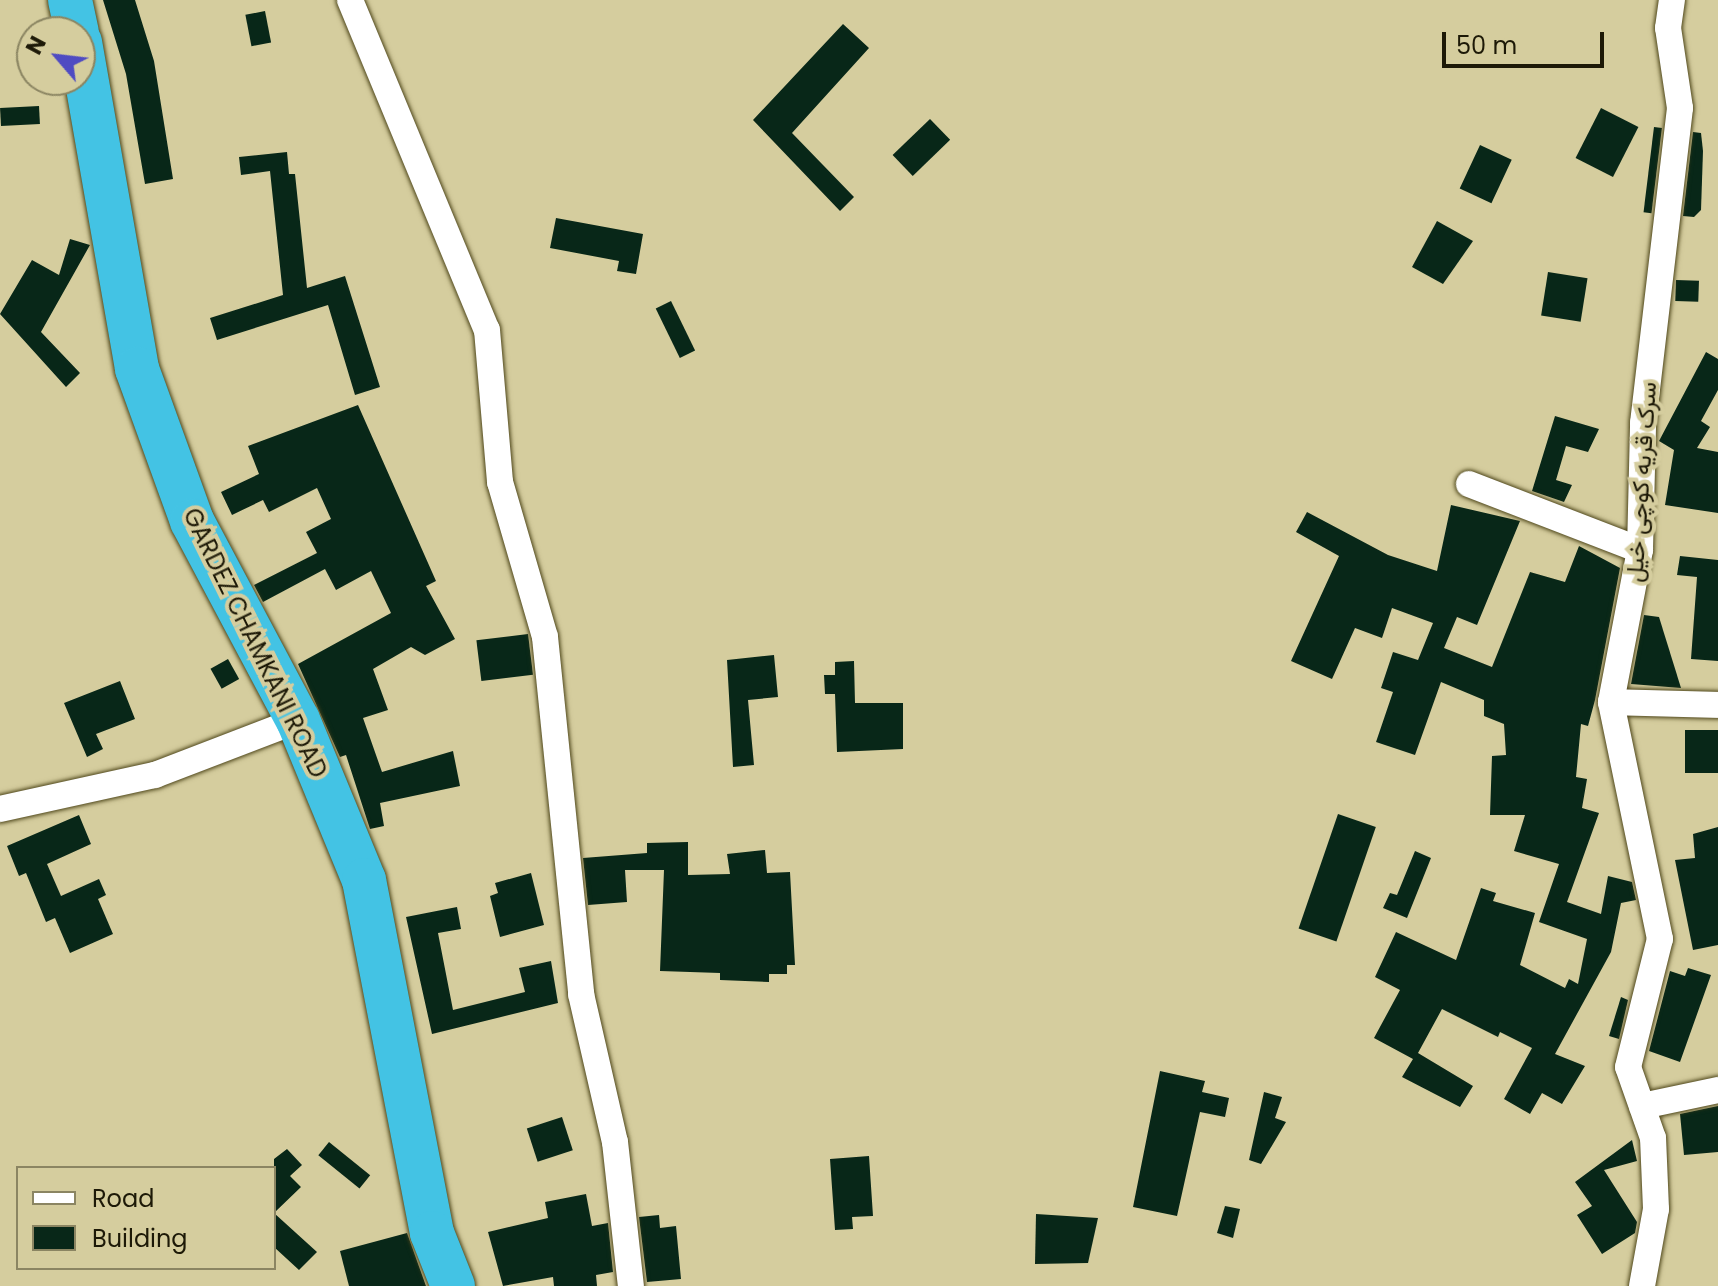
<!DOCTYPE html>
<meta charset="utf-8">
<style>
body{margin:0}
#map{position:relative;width:1718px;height:1286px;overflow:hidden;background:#d5cd9e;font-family:Poppins,Vazirmatn,sans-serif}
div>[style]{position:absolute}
.building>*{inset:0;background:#082718;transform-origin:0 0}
.roads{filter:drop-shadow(0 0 2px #50481c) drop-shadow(0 0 2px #50481c)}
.street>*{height:26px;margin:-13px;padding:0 13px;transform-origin:13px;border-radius:13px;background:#fff}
.highway>*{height:44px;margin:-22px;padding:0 22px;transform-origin:22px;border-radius:22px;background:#43c3e4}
span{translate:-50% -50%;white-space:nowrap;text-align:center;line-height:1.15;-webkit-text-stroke:8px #d5cd9e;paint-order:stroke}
.street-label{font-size:24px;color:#1d1907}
.legend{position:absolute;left:16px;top:1166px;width:260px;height:104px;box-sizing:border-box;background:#d5cd9e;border:2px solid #8b8562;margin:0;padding:10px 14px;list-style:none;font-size:24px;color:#1d1907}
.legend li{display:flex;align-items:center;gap:16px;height:40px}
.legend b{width:40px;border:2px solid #8b8562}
.north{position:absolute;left:16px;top:16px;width:80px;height:80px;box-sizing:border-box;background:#d5cd9e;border:2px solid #8b8562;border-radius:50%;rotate:298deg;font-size:22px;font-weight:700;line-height:32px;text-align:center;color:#1d1907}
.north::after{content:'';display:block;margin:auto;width:28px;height:36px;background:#4f4bc2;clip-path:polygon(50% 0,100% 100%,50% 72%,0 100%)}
.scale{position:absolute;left:1442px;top:32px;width:162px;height:36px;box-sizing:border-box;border:4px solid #1d1907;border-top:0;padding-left:10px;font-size:24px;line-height:28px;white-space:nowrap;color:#1d1907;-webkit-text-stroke:6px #d5cd9e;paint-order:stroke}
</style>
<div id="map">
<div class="building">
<i style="clip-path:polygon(103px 0,135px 0,154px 61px,173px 179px,145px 184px,126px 74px)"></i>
<i style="left:265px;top:11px;width:32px;height:20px;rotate:79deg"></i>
<i style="clip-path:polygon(843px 24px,869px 48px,792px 133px,854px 197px,840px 211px,753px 120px)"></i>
<i style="left:39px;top:106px;width:18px;height:39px;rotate:87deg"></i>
<i style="left:1601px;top:108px;width:42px;height:56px;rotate:27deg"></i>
<i style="left:930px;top:119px;width:29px;height:52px;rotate:46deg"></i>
<i style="left:1654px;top:127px;width:8px;height:86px;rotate:7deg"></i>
<i style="clip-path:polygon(1693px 132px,1701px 133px,1703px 151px,1701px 210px,1694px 217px,1683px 216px)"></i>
<i style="left:1480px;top:145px;width:35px;height:48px;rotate:25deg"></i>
<i style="clip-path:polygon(287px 152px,289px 174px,295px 174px,307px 288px,345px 276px,380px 387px,355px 395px,328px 305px,217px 340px,210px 318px,283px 295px,270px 171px,241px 175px,239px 157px)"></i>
<i style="clip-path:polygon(556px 218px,643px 234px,636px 274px,617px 271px,619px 261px,550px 248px)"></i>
<i style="clip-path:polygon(1437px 221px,1473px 241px,1443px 284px,1412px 267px)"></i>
<i style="clip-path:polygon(70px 239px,90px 245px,41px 332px,80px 373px,66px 387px,0 314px,32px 260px,59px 275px)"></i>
<i style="left:1548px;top:272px;width:40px;height:44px;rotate:9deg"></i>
<i style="left:1676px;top:280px;width:23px;height:21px;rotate:2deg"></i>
<i style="left:671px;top:301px;width:55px;height:17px;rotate:64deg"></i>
<i style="clip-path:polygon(1706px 352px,1718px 359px,1718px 390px,1701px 421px,1710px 427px,1697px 448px,1718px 452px,1718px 513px,1665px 505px,1674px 450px,1659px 441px)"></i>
<i style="clip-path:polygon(358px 405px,436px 581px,426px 586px,455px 639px,425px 655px,411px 647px,373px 669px,388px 710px,363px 718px,382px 772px,453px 751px,460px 786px,380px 803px,384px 826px,370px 829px,346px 755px,340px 757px,298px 664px,391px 613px,371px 571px,336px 590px,325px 569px,263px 602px,254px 585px,317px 553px,306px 532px,331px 519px,317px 488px,269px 512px,263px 500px,232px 515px,221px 492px,259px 474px,248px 446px)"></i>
<i style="clip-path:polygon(1555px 416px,1599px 429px,1588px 452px,1566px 446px,1556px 480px,1572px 485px,1564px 502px,1532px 491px)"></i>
<i style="clip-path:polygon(1451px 505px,1520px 521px,1477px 625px,1457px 617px,1444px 648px,1492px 667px,1530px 572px,1565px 582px,1579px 546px,1620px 568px,1595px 700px,1588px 726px,1581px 724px,1576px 777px,1587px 779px,1582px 808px,1599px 813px,1567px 902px,1601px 914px,1608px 876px,1632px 882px,1636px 900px,1621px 903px,1611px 952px,1555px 1054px,1585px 1066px,1562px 1104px,1542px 1093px,1530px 1114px,1504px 1099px,1532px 1048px,1500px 1032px,1498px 1037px,1442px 1009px,1418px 1053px,1473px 1086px,1460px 1107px,1402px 1077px,1413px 1059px,1374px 1038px,1400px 990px,1375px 977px,1396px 932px,1456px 960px,1481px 888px,1496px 893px,1493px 901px,1535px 913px,1520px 965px,1565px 988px,1569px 979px,1578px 984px,1587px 939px,1539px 922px,1559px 864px,1514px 851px,1525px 815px,1490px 815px,1492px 756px,1506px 755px,1504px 724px,1484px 716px,1484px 700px,1441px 682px,1415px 755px,1376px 742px,1393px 692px,1381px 688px,1393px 652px,1418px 660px,1433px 623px,1392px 608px,1382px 638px,1355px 628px,1332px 679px,1291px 661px,1339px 556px,1296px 532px,1307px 512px,1388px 555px,1437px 571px)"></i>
<i style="clip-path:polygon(1680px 556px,1718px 560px,1718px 661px,1691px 659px,1697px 577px,1677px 575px)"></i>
<i style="clip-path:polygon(1644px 615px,1659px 617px,1681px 688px,1631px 684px)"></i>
<i style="left:528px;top:634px;width:41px;height:52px;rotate:83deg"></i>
<i style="clip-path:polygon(774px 655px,778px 697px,748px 700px,754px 765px,733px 767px,727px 660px)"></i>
<i style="left:228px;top:659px;width:23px;height:20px;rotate:61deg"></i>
<i style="clip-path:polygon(854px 661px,855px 703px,903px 703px,903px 749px,837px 752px,835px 694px,825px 694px,824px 675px,835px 675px,835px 662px)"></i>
<i style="clip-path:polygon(120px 681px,135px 719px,96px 734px,103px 749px,87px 757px,64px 703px)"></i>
<i style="left:1718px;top:730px;width:43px;height:33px;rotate:90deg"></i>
<i style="left:1338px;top:814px;width:40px;height:121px;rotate:19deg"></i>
<i style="clip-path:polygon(79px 815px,91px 844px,47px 864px,61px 896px,99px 879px,106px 895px,98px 899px,113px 934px,70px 953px,55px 918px,46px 922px,26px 873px,19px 876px,7px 846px)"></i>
<i style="clip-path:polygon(1718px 827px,1718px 945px,1693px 950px,1675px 860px,1695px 858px,1693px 834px)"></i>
<i style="clip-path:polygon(688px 842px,688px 875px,730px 874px,727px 854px,765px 850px,767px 873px,790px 872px,795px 965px,787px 965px,787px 974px,769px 974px,769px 982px,720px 980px,720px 973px,660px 971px,664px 870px,625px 870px,627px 902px,588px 905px,583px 858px,647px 853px,647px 843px)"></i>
<i style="clip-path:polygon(1415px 851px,1431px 858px,1407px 918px,1383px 908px,1390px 893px,1397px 895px)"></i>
<i style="clip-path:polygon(531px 873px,544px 925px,500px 937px,490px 896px,498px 893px,495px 883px)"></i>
<i style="clip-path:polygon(457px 907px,461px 929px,438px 933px,453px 1010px,525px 992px,519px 968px,551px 961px,558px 1003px,432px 1034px,406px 917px)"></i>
<i style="clip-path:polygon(1688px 968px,1711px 975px,1680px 1062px,1649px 1051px,1670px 971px,1685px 976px)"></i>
<i style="clip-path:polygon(1621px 997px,1628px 1000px,1619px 1039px,1609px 1036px)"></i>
<i style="clip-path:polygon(1160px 1071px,1205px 1081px,1202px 1092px,1229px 1098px,1225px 1117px,1200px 1112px,1177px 1216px,1133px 1207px)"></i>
<i style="clip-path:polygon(1264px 1092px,1282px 1097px,1275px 1118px,1286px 1122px,1261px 1164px,1249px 1160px)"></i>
<i style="clip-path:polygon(1718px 1106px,1718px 1152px,1684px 1155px,1680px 1114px)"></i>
<i style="left:562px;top:1117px;width:35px;height:37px;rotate:72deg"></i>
<i style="clip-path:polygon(1632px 1140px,1637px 1161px,1604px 1170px,1637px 1222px,1635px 1233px,1602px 1254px,1577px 1215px,1592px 1206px,1575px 1182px)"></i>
<i style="left:329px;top:1142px;width:53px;height:17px;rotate:39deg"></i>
<i style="clip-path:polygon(287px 1149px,302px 1165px,290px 1176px,301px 1187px,274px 1213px,317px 1252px,299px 1270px,274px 1247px,274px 1159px)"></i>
<i style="clip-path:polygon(869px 1156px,873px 1216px,852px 1217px,853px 1229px,835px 1230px,830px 1159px)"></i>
<i style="clip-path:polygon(586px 1194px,592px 1226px,608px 1223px,613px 1272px,596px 1275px,597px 1286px,554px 1286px,553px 1277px,503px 1286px,488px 1232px,548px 1218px,545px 1202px)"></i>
<i style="clip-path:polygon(1225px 1206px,1240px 1209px,1233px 1238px,1217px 1233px)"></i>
<i style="clip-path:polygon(1036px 1214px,1098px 1218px,1088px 1263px,1035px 1264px)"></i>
<i style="clip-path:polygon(659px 1215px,660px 1228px,676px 1226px,681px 1279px,647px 1282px,639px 1217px)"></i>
<i style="clip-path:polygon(407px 1233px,426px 1286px,349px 1286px,340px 1251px)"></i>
</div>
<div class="roads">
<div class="street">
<i style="left:350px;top:0;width:357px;rotate:67.5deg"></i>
<i style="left:487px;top:330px;width:153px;rotate:85.1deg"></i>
<i style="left:500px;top:482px;width:161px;rotate:73.8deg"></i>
<i style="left:545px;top:637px;width:359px;rotate:84.2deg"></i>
<i style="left:581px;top:994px;width:152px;rotate:77.1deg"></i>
<i style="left:615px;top:1142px;width:145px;rotate:83.7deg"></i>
<i style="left:1469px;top:484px;width:183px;rotate:21.1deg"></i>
<i style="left:1611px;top:702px;width:107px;rotate:1.6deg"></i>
<i style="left:0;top:809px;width:159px;rotate:-12.4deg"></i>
<i style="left:155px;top:775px;width:153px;rotate:-21deg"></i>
<i style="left:1642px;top:1106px;width:78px;rotate:-11.9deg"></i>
<i style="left:1642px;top:1286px;width:78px;rotate:-79.7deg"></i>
<i style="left:1656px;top:1209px;width:71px;rotate:-92.4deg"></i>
<i style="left:1653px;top:1138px;width:75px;rotate:-109.4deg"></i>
<i style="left:1628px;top:1067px;width:132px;rotate:-76deg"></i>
<i style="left:1660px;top:939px;width:242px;rotate:-101.7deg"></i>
<i style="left:1611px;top:702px;width:155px;rotate:-79.2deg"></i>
<i style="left:1640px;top:550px;width:127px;rotate:-88.6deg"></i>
<i style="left:1643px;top:423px;width:317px;rotate:-83.3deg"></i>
<i style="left:1680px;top:108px;width:81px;rotate:-98.5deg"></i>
<i style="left:1668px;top:28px;width:28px;rotate:-82deg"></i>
</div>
<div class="highway">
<i style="left:70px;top:0;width:33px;rotate:78deg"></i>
<i style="left:80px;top:42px;width:332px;rotate:80.1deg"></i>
<i style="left:137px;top:369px;width:162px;rotate:70.1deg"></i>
<i style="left:192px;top:521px;width:225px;rotate:62deg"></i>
<i style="left:298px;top:720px;width:173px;rotate:67.6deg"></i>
<i style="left:364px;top:880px;width:359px;rotate:79.1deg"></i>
<i style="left:432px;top:1233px;width:57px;rotate:68.4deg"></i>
</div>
</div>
<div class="street-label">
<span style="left:1641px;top:482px;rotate:-86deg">سرک قریه کوچی خیل</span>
<span style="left:255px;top:643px;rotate:64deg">GARDEZ CHAMKANI ROAD</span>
</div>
<ul class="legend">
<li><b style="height:10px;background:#fff"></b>Road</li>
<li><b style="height:22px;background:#082718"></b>Building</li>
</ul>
<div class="north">N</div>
<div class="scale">50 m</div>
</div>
